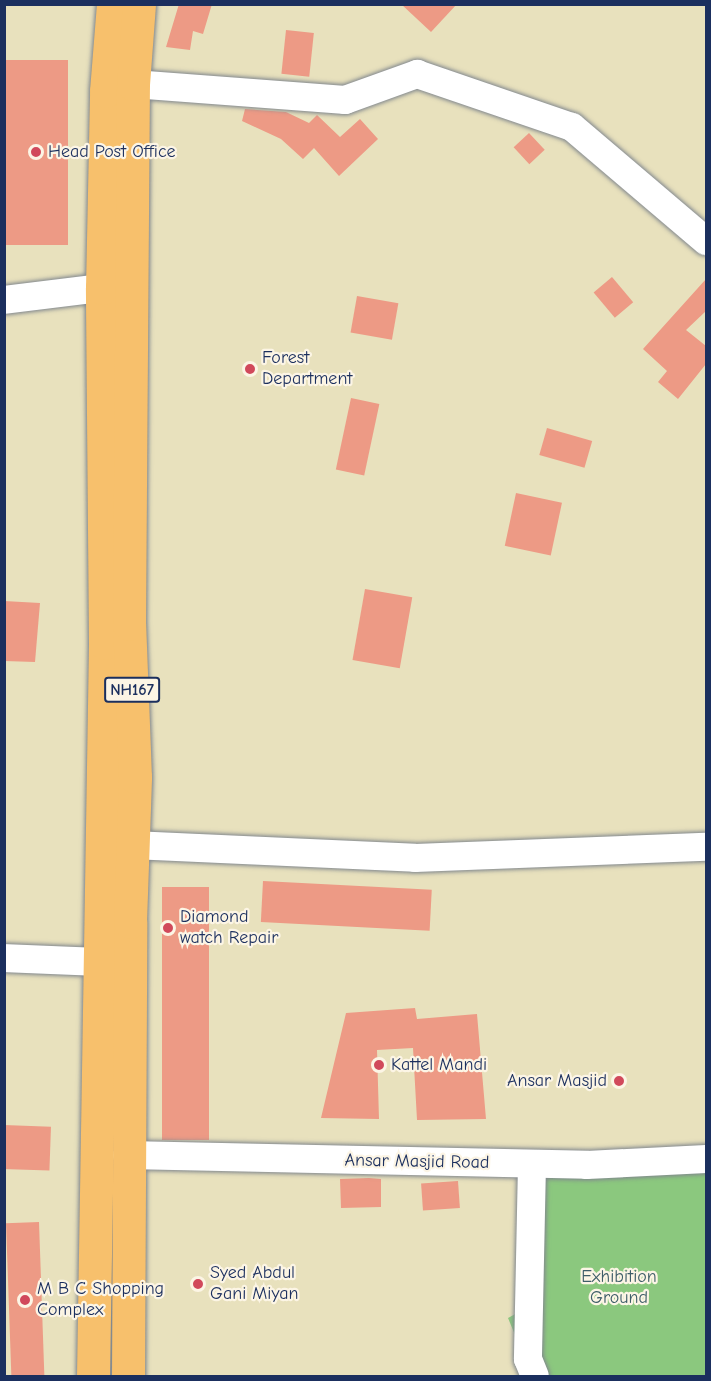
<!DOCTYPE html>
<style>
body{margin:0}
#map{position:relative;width:711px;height:1381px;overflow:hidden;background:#e8e1bd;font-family:"Comic Neue",sans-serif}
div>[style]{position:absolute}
.green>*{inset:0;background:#8bc87e}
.building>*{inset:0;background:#ed9a85;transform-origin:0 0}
.roads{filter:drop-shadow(0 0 2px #82888e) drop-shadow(0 0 2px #82888e)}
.minor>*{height:28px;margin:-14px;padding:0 14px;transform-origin:14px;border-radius:14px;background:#fff}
.highway>*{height:33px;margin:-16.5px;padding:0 16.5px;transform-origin:16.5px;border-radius:16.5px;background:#f7c06c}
.dots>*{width:16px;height:16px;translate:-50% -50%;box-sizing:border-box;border:3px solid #fcf5e5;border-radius:50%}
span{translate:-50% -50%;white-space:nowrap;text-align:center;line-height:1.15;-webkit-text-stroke:4.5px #fcf5e5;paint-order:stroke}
.shield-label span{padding:2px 4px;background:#fcf5e5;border:2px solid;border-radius:4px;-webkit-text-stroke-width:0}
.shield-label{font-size:16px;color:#1b2f5e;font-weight:700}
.poi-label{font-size:18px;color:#1b2f5e}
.left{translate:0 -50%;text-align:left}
.right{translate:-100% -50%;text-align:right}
.street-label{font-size:18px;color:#1b2f5e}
.park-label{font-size:18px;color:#3d5d68}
.frame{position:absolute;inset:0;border:6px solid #1b2f5e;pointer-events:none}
</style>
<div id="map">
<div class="green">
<i style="clip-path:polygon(706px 1164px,706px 1376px,532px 1376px,508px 1318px,528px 1307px,539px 1173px)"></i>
</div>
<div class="building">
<i style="clip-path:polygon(179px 4px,212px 4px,203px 34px,193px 31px,190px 50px,166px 47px)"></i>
<i style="clip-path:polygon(401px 4px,457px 4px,431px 32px)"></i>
<i style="left:286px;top:30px;width:28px;height:44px;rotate:6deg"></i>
<i style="left:4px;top:60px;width:64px;height:185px"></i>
<i style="clip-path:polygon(245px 109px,286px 112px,309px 123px,317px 115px,340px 137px,360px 119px,378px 139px,339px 176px,314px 148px,303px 159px,281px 139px,242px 121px)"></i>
<i style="left:529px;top:133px;width:23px;height:21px;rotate:47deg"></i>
<i style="left:612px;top:277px;width:33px;height:24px;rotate:50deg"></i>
<i style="clip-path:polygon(706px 279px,706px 311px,686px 330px,706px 346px,706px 364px,678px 399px,658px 382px,667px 371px,643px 349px)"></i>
<i style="left:357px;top:296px;width:42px;height:37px;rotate:10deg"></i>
<i style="left:351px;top:398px;width:29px;height:73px;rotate:12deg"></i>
<i style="left:547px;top:428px;width:47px;height:28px;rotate:16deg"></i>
<i style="left:516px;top:493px;width:47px;height:54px;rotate:12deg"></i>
<i style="left:365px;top:589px;width:48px;height:72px;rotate:10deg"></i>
<i style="clip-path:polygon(4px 601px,40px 603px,35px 662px,4px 661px)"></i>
<i style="left:263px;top:881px;width:169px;height:41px;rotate:3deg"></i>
<i style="left:209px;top:887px;width:253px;height:47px;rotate:90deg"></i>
<i style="clip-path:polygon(415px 1008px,417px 1019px,477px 1014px,486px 1119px,417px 1120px,413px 1048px,377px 1050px,379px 1119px,321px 1118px,346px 1013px)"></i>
<i style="left:4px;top:1125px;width:47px;height:44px;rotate:2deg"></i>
<i style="clip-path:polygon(369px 1178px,381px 1179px,381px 1207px,341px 1208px,340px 1179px)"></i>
<i style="left:458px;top:1181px;width:27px;height:37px;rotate:86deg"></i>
<i style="left:39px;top:1222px;width:155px;height:33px;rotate:88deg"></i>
</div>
<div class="roads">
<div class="minor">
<i style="left:133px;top:84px;width:213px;rotate:4.3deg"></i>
<i style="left:345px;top:100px;width:77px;rotate:-19.9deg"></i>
<i style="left:417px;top:74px;width:164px;rotate:18.9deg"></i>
<i style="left:572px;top:127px;width:176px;rotate:40.4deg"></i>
<i style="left:4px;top:300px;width:99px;rotate:-7deg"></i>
<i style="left:132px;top:845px;width:283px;rotate:2.6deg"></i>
<i style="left:415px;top:858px;width:291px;rotate:-2.2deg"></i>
<i style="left:4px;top:958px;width:94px;rotate:2.4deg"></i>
<i style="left:127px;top:1155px;width:460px;rotate:1.2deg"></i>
<i style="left:587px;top:1165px;width:119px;rotate:-2.9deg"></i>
<i style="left:532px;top:1164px;width:195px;rotate:91.2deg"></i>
<i style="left:528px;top:1359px;width:18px;rotate:68deg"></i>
</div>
<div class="highway">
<i style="left:93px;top:1376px;width:733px;rotate:-89.06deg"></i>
<i style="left:105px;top:643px;width:355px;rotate:-90.5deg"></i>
<i style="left:102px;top:288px;width:197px;rotate:-88.8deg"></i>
<i style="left:106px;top:91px;width:87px;rotate:-85.4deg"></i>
<i style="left:128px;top:1376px;width:454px;rotate:-89.7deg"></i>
<i style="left:130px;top:922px;width:145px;rotate:-88deg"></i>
<i style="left:135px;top:777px;width:153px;rotate:-92.2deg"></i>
<i style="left:129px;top:624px;width:540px;rotate:-89.58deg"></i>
<i style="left:133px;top:84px;width:80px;rotate:-85.7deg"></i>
</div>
</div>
<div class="dots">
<i style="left:36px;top:152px;background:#d1495b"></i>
<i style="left:250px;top:369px;background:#d1495b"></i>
<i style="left:168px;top:928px;background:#d1495b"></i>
<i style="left:379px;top:1065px;background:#d1495b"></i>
<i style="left:619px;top:1081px;background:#d1495b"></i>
<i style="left:198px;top:1284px;background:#d1495b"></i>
<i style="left:25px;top:1300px;background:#d1495b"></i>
</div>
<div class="shield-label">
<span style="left:132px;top:690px">NH167</span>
</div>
<div class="poi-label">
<span class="left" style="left:48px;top:152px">Head Post Office</span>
<span class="left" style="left:262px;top:369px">Forest<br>Department</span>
<span class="left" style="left:180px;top:928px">Diamond<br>watch Repair</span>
<span class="left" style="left:391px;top:1065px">Kattel Mandi</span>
<span class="right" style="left:607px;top:1081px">Ansar Masjid</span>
<span class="left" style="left:210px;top:1284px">Syed Abdul<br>Gani Miyan</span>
<span class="left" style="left:37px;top:1300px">M B C Shopping<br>Complex</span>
</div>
<div class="street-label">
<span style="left:417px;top:1162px;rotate:1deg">Ansar Masjid Road</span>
</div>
<div class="park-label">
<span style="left:619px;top:1288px">Exhibition<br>Ground</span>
</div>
<div class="frame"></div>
</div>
